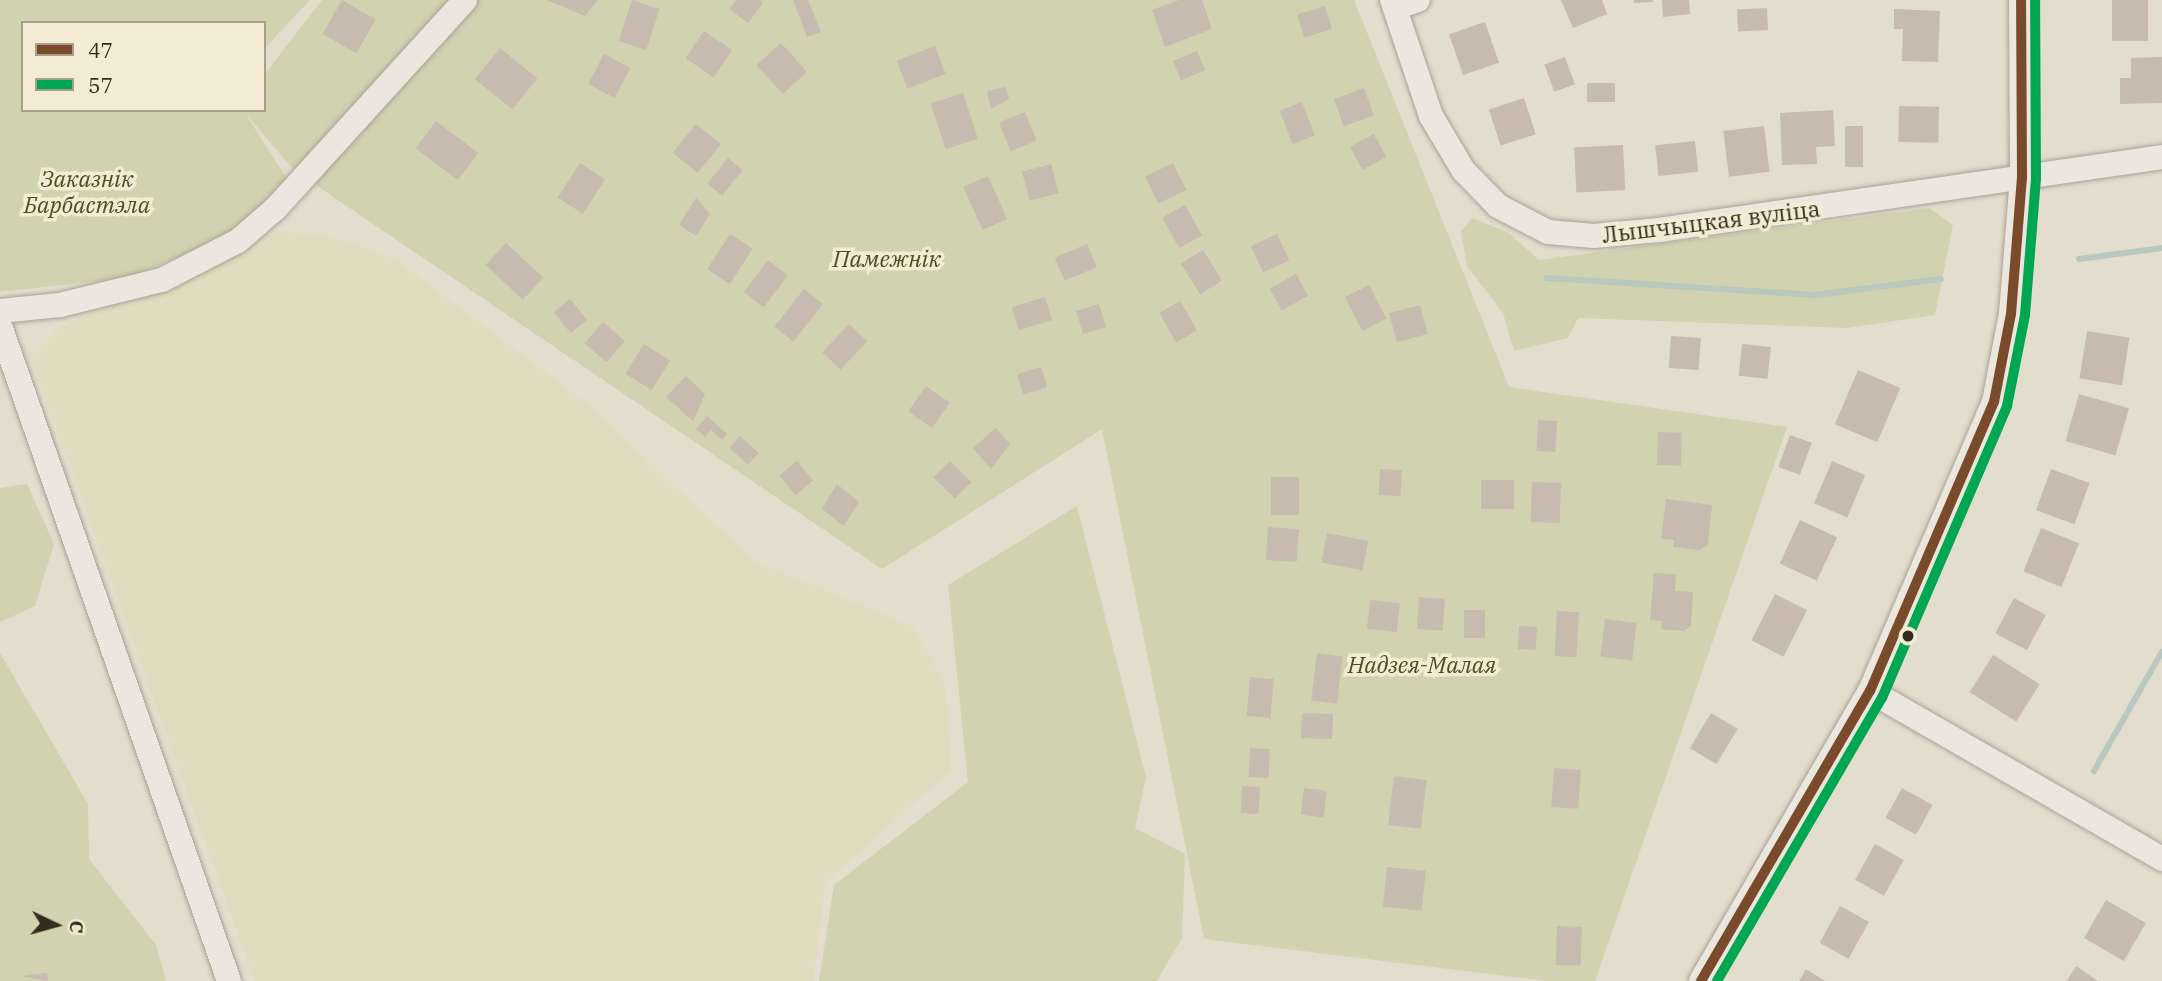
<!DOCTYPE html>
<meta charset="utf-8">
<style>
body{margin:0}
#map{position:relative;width:2162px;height:981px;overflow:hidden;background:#e3ddcd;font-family:"IBM Plex Serif",serif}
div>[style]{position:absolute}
.farmland>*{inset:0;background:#e1dbbf}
.green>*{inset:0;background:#d1d2b0}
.stream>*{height:6px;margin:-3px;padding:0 3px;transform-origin:3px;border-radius:3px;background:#b8c8be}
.building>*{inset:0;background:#c6bbae;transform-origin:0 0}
.roads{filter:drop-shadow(0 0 2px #a8a296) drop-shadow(0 0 2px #a8a296)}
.minor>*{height:24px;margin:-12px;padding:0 12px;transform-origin:12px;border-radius:12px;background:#ece7de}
.bus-1>*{height:10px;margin:-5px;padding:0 5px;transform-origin:5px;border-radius:5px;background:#7a4b2a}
.bus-2>*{height:10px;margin:-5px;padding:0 5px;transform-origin:5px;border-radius:5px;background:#00a651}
.dots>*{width:19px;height:19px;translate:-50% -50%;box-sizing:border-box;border:4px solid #f3ebd4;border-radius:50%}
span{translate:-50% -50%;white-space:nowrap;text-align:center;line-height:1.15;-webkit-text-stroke:7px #f3ebd4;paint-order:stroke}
.park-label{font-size:23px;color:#465127;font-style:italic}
.street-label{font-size:23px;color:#362b1f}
.legend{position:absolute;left:21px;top:21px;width:245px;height:91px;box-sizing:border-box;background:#f3ebd4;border:2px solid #a79e8c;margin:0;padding:9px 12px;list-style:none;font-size:21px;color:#362b1f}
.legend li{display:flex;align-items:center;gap:14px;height:35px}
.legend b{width:35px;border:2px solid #a79e8c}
.north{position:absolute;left:21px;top:890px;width:70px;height:70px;-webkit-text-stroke:5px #f3ebd4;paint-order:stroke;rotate:95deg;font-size:19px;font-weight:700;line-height:28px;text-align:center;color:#362b1f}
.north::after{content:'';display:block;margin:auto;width:24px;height:32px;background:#362b1f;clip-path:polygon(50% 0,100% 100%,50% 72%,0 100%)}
</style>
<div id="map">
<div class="farmland">
<i style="clip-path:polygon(278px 231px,340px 239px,395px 259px,591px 407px,755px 562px,914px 627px,946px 688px,951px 770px,825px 883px,813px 981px,255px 981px,31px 357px,59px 328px)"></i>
</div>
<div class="green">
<i style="clip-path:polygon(0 0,310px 0,264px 49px,264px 23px,23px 23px,23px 110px,264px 110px,264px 75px,322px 0,1354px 0,1509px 387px,1787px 427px,1595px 981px,1547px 981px,1204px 939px,1102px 429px,882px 569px,295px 171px,245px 113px,289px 182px,220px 240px,127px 278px,0 292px)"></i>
<i style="clip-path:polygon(1929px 208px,1953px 225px,1935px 315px,1847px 328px,1578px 318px,1568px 338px,1514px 351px,1503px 313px,1467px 266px,1461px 232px,1472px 218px,1509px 233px,1539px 260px)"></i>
<i style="clip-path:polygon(27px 484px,54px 544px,35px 606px,0 622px,0 488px)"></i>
<i style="clip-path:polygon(1077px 506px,1146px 777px,1135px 828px,1185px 854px,1182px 938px,1157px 981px,819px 981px,834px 885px,968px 782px,948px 585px)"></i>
<i style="clip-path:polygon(0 653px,88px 804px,89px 859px,156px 945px,166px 981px,0 981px)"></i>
</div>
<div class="stream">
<i style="left:2079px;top:259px;width:84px;rotate:-7.5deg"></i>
<i style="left:1547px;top:278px;width:269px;rotate:3.6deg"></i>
<i style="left:1815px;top:295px;width:127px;rotate:-7.2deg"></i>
<i style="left:2094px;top:771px;width:137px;rotate:-60.3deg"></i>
</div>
<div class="building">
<i style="left:342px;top:0;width:39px;height:39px;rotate:30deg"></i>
<i style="clip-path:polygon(547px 0,598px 0,585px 16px)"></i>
<i style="left:632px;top:0;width:29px;height:43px;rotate:18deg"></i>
<i style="clip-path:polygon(736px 0,760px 0,763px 3px,748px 23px,729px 9px)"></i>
<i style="clip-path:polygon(793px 0,808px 0,821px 32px,807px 37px)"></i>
<i style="clip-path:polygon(1179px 0,1202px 0,1212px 29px,1165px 47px,1152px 10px)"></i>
<i style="clip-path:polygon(1561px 0,1602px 0,1607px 14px,1573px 28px)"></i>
<i style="clip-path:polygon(1634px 0,1653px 0,1653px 2px,1634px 3px)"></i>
<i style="clip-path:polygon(1662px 0,1689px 0,1690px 14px,1663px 17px)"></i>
<i style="left:2112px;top:0;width:36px;height:41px"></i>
<i style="left:1325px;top:6px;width:24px;height:29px;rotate:73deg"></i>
<i style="left:1767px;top:8px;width:22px;height:30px;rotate:87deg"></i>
<i style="clip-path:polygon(1894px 9px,1940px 11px,1938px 62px,1902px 61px,1903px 29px,1894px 29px)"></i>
<i style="left:1485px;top:22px;width:43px;height:38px;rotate:71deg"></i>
<i style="left:704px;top:31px;width:34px;height:33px;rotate:34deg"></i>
<i style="left:781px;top:43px;width:39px;height:33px;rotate:48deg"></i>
<i style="left:935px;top:46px;width:30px;height:41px;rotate:69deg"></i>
<i style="left:500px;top:48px;width:48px;height:40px;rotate:39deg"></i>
<i style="left:1197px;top:51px;width:21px;height:26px;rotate:67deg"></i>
<i style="left:604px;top:54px;width:30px;height:34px;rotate:28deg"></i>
<i style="left:1565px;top:57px;width:29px;height:22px;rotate:70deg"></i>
<i style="clip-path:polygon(2162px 57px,2162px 103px,2120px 104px,2120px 78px,2131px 78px,2131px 58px)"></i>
<i style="left:1587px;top:83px;width:28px;height:19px"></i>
<i style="clip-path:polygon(1006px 87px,1009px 99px,991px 109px,987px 91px)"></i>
<i style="left:1364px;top:88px;width:29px;height:32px;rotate:70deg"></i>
<i style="left:963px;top:93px;width:48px;height:34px;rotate:72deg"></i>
<i style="left:1524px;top:98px;width:38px;height:37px;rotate:72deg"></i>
<i style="left:1302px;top:102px;width:36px;height:24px;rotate:69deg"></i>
<i style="left:1899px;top:106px;width:40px;height:36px;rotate:1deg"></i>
<i style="clip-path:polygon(1833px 110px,1835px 146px,1816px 147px,1817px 164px,1782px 165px,1780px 113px)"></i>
<i style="left:1025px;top:112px;width:31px;height:28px;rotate:68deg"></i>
<i style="left:436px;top:121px;width:53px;height:34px;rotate:37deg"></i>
<i style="left:696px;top:124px;width:32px;height:37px;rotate:39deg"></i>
<i style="left:1764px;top:126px;width:46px;height:41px;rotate:83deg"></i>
<i style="left:1845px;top:126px;width:18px;height:41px"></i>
<i style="left:1374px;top:134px;width:26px;height:27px;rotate:62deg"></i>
<i style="left:1695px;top:141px;width:31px;height:40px;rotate:84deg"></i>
<i style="left:1623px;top:145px;width:45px;height:49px;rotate:87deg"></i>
<i style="left:728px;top:158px;width:19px;height:33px;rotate:39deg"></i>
<i style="left:580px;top:163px;width:30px;height:41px;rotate:33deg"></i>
<i style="left:1173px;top:163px;width:30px;height:31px;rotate:64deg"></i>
<i style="left:1051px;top:164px;width:30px;height:30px;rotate:75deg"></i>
<i style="left:988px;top:176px;width:47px;height:27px;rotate:66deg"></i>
<i style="clip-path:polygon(696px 198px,710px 214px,696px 236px,679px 225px)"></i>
<i style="left:1185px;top:205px;width:35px;height:26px;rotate:61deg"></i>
<i style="left:730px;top:234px;width:27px;height:42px;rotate:33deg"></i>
<i style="left:1277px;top:234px;width:29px;height:29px;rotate:65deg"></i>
<i style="left:506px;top:243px;width:51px;height:30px;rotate:43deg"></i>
<i style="left:1087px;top:244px;width:25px;height:35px;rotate:67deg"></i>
<i style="left:1203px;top:250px;width:36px;height:26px;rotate:58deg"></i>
<i style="left:768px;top:260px;width:25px;height:40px;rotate:37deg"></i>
<i style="left:1296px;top:274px;width:25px;height:30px;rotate:61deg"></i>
<i style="left:1369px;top:285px;width:38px;height:27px;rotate:63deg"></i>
<i style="left:804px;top:289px;width:24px;height:48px;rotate:38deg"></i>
<i style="left:1045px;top:297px;width:24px;height:35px;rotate:73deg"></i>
<i style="left:570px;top:299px;width:27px;height:21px;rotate:51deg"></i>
<i style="left:1180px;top:301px;width:34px;height:24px;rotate:60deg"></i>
<i style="left:1099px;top:304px;width:24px;height:24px;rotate:73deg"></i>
<i style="left:1420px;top:305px;width:30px;height:32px;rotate:75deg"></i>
<i style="left:603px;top:322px;width:29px;height:28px;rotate:41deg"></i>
<i style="left:849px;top:324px;width:25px;height:39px;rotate:43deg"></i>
<i style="left:2087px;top:331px;width:43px;height:48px;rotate:9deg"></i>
<i style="left:1671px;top:336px;width:30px;height:32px;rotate:4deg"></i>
<i style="left:644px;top:344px;width:31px;height:35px;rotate:32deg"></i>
<i style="left:1742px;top:344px;width:29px;height:32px;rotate:6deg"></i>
<i style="left:1041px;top:367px;width:21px;height:25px;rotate:73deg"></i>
<i style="left:1858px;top:370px;width:46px;height:59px;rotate:23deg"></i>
<i style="clip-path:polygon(686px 376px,705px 394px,693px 421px,666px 397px)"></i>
<i style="left:926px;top:386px;width:29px;height:31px;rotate:35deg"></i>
<i style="left:2079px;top:394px;width:52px;height:49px;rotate:16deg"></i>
<i style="clip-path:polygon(707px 416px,727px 434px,722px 440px,711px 430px,705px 437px,696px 429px)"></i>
<i style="left:1538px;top:420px;width:19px;height:31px;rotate:3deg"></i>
<i style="clip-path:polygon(996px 428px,1010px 444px,991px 469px,973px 448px)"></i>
<i style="left:1658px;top:432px;width:24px;height:33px;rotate:2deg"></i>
<i style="left:1790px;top:435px;width:23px;height:34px;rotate:20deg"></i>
<i style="left:740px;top:436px;width:25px;height:16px;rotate:42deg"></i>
<i style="left:797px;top:461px;width:25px;height:23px;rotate:50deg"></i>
<i style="left:950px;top:461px;width:30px;height:23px;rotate:45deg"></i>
<i style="left:1832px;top:461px;width:36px;height:46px;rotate:23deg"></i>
<i style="left:1380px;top:469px;width:22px;height:26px;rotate:3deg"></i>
<i style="left:2051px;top:469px;width:41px;height:44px;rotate:20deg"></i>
<i style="left:1271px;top:477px;width:28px;height:38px"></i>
<i style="left:1481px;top:480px;width:33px;height:29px"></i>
<i style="left:1532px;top:482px;width:29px;height:40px;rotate:2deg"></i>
<i style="clip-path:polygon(837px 484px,859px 502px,844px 526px,822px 509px)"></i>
<i style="clip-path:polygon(1666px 499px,1712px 505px,1708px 545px,1700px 550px,1673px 547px,1674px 540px,1661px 539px)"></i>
<i style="left:1800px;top:520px;width:41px;height:48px;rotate:25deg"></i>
<i style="left:1268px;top:527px;width:31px;height:33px;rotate:4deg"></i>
<i style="left:2041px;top:528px;width:41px;height:47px;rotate:22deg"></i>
<i style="left:1327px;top:533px;width:42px;height:30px;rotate:11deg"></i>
<i style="clip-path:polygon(1654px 573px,1676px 574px,1675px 591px,1693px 592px,1691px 626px,1684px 631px,1661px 629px,1662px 621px,1650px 620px)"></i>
<i style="left:1775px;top:594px;width:36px;height:52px;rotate:27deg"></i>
<i style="left:1419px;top:597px;width:26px;height:32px;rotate:4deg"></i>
<i style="left:2014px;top:598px;width:36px;height:40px;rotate:28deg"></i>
<i style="left:1370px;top:600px;width:30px;height:29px;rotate:6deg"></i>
<i style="left:1464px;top:610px;width:21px;height:28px"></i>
<i style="left:1557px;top:611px;width:22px;height:45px;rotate:3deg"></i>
<i style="left:1605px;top:619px;width:32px;height:38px;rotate:7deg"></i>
<i style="left:1519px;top:626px;width:18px;height:23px;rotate:3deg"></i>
<i style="left:1317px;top:653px;width:26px;height:48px;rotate:7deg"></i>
<i style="left:1993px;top:655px;width:55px;height:44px;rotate:32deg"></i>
<i style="left:1250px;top:677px;width:24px;height:39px;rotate:5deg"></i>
<i style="left:1302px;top:713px;width:31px;height:25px;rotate:2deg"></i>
<i style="left:1711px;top:713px;width:31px;height:41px;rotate:31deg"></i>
<i style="left:1250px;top:748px;width:20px;height:29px;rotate:3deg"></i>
<i style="left:1554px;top:768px;width:27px;height:39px;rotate:4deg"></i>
<i style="left:1394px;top:776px;width:33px;height:49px;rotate:7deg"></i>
<i style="left:1242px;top:786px;width:18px;height:27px;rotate:3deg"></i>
<i style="left:1304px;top:788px;width:23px;height:27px;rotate:7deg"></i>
<i style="left:1902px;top:788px;width:35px;height:34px;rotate:29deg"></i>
<i style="left:1875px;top:844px;width:33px;height:41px;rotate:29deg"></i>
<i style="left:1387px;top:867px;width:39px;height:40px;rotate:6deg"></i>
<i style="left:2106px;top:900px;width:46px;height:44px;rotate:30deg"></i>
<i style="left:1840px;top:906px;width:33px;height:42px;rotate:29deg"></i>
<i style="left:1557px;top:926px;width:25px;height:39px;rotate:2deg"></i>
<i style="clip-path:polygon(2076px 966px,2098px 981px,2067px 981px)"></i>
<i style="clip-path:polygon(1806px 969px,1825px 981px,1799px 981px)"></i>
<i style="clip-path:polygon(47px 973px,48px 981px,21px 976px)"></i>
</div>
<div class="roads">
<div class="minor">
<i style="left:1392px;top:0;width:122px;rotate:71.4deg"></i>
<i style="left:1431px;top:116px;width:63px;rotate:59.3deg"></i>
<i style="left:1463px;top:170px;width:50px;rotate:45.8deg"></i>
<i style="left:1498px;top:206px;width:56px;rotate:27.5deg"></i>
<i style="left:1548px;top:232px;width:46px;rotate:5deg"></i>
<i style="left:1594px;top:236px;width:65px;rotate:-5.3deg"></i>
<i style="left:1659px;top:230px;width:508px;rotate:-8.26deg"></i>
<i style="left:1395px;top:8px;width:24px;rotate:-19deg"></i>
<i style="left:0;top:311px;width:60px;rotate:-5.7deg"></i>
<i style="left:60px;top:305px;width:105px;rotate:-13.8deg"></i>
<i style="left:162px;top:280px;width:85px;rotate:-27.2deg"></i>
<i style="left:238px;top:241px;width:50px;rotate:-41deg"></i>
<i style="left:276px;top:208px;width:281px;rotate:-47.7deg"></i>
<i style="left:0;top:326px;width:694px;rotate:70.73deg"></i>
<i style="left:1870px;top:691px;width:337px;rotate:29.9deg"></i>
<i style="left:1701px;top:981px;width:336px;rotate:-59.8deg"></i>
<i style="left:1870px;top:691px;width:314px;rotate:-66.8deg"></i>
<i style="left:1994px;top:402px;width:90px;rotate:-79.1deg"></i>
<i style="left:2011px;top:314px;width:137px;rotate:-85.4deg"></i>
<i style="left:2022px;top:177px;width:177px;rotate:-90.3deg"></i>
</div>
</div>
<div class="bus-1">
<i style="left:1701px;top:981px;width:336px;rotate:-59.8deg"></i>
<i style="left:1870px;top:691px;width:314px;rotate:-66.8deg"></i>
<i style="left:1994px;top:402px;width:90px;rotate:-79.1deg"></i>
<i style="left:2011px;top:314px;width:137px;rotate:-85.4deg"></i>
<i style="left:2022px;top:177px;width:177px;rotate:-90.3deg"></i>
</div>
<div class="bus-2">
<i style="left:1717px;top:981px;width:328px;rotate:-59.8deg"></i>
<i style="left:1882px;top:698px;width:318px;rotate:-66.8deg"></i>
<i style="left:2007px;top:406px;width:93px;rotate:-78.8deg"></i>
<i style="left:2025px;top:315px;width:137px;rotate:-85.4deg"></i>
<i style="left:2036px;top:178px;width:178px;rotate:-90.3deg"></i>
</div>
<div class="dots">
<i style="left:1908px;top:636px;background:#362b1f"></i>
</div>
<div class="park-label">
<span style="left:87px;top:191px">Заказнік<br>Барбастэла</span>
<span style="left:887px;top:258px">Памежнік</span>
<span style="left:1422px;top:664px">Надзея-Малая</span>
</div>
<div class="street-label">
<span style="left:1711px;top:221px;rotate:-7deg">Лышчыцкая вуліца</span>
</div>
<ul class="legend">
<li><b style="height:9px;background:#7a4b2a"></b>47</li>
<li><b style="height:9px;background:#00a651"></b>57</li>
</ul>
<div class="north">С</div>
</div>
